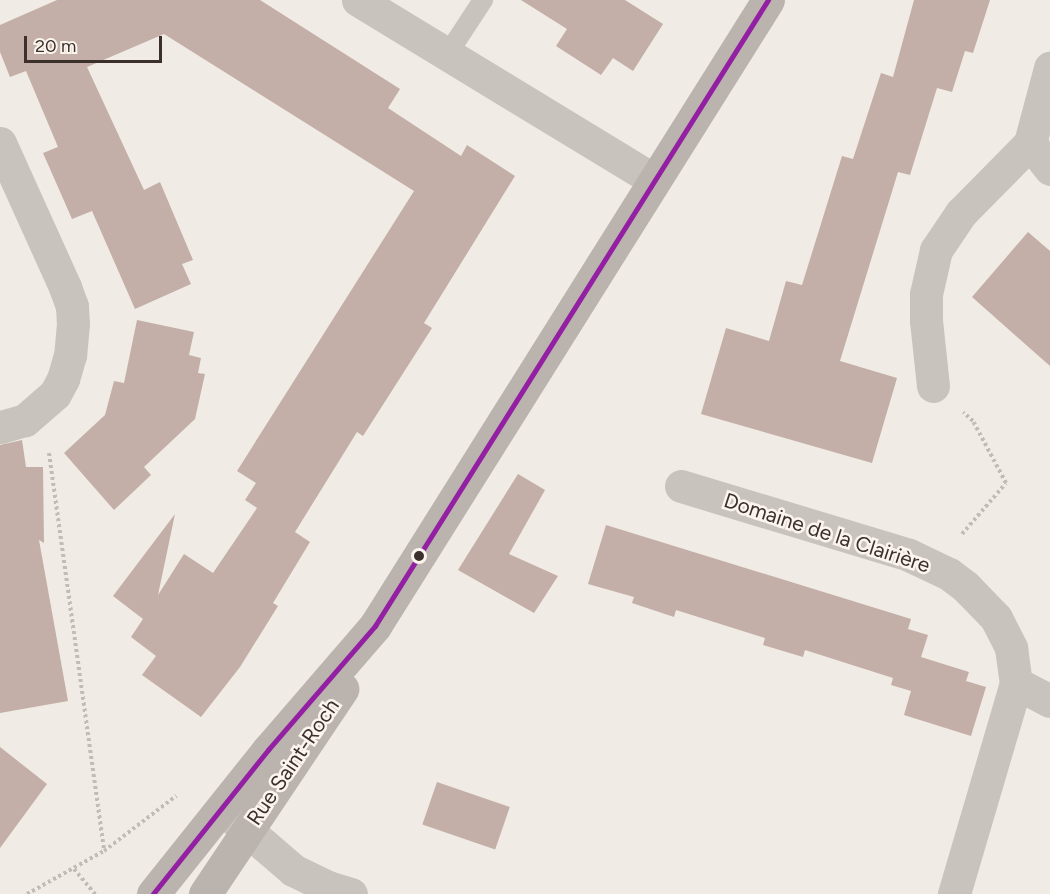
<!DOCTYPE html>
<meta charset="utf-8">
<style>
body{margin:0}
#map{position:relative;width:1050px;height:894px;overflow:hidden;background:#f0ebe5;font-family:Figtree,sans-serif}
div>[style]{position:absolute}
.building>*{inset:0;background:#c3afa7;transform-origin:0 0}
.path>*{height:4px;margin-top:-2px;transform-origin:0;background:repeating-linear-gradient(90deg,#c2bbb6 0 3px,transparent 0 6px)}
.service>*{height:20px;margin:-10px;padding:0 10px;transform-origin:10px;border-radius:10px;background:#c9c3be}
.minor>*{height:33px;margin:-16.5px;padding:0 16.5px;transform-origin:16.5px;border-radius:16.5px;background:#c9c3be}
.secondary>*{height:33px;margin:-16.5px;padding:0 16.5px;transform-origin:16.5px;border-radius:16.5px;background:#bab3ae}
.bus-1>*{height:4.5px;margin:-2.25px;padding:0 2.25px;transform-origin:2.25px;border-radius:2.25px;background:#9320a3}
.dots>*{width:16px;height:16px;translate:-50% -50%;box-sizing:border-box;border:3px solid #fbf5ee;border-radius:50%}
span{translate:-50% -50%;white-space:nowrap;text-align:center;line-height:1.15;-webkit-text-stroke:5px #fbf5ee;paint-order:stroke}
.street-label{font-size:21px;color:#3b302b}
.scale{position:absolute;left:24px;top:36px;width:138px;height:27px;box-sizing:border-box;border:3px solid #3b302b;border-top:0;padding-left:8px;font-size:18px;line-height:21px;white-space:nowrap;color:#3b302b;-webkit-text-stroke:4px #fbf5ee;paint-order:stroke}
</style>
<div id="map">
<div class="building">
<i style="clip-path:polygon(57px 0,260px 0,400px 89px,388px 108px,461px 156px,467px 145px,515px 176px,424px 323px,432px 328px,363px 436px,357px 432px,295px 532px,310px 542px,273px 603px,278px 606px,240px 667px,201px 717px,142px 675px,156px 656px,131px 637px,143px 619px,113px 596px,175px 514px,158px 595px,184px 554px,213px 573px,257px 508px,245px 500px,256px 483px,237px 471px,414px 191px,164px 34px,87px 67px,144px 190px,160px 182px,193px 260px,182px 264px,191px 284px,135px 309px,92px 211px,72px 219px,43px 153px,58px 147px,26px 71px,10px 77px,0 52px,0 25px)"></i>
<i style="clip-path:polygon(521px 0,625px 0,663px 24px,633px 71px,613px 58px,601px 75px,556px 46px,567px 29px)"></i>
<i style="clip-path:polygon(914px 0,990px 0,973px 53px,965px 51px,952px 92px,937px 88px,910px 175px,898px 172px,840px 361px,897px 378px,872px 463px,701px 414px,726px 328px,769px 341px,786px 281px,802px 285px,842px 156px,853px 159px,881px 73px,893px 77px)"></i>
<i style="clip-path:polygon(1028px 232px,1050px 251px,1050px 366px,972px 297px)"></i>
<i style="clip-path:polygon(137px 320px,194px 332px,189px 355px,201px 358px,198px 373px,205px 374px,195px 419px,144px 467px,151px 475px,114px 510px,64px 453px,105px 415px,114px 381px,124px 383px)"></i>
<i style="clip-path:polygon(22px 440px,26px 467px,43px 467px,44px 543px,39px 540px,68px 701px,0 713px,0 445px)"></i>
<i style="clip-path:polygon(518px 474px,545px 490px,509px 554px,558px 576px,534px 613px,458px 570px)"></i>
<i style="clip-path:polygon(606px 525px,911px 619px,908px 629px,928px 635px,921px 657px,969px 672px,966px 681px,986px 687px,971px 736px,904px 715px,911px 691px,891px 685px,893px 678px,805px 650px,803px 657px,763px 645px,765px 638px,676px 610px,674px 617px,632px 603px,634px 597px,588px 584px)"></i>
<i style="clip-path:polygon(0 747px,47px 784px,0 848px)"></i>
<i style="left:437px;top:782px;width:77px;height:45px;rotate:19deg"></i>
</div>
<div class="path">
<i style="left:49px;top:453px;width:401px;rotate:82.1deg"></i>
<i style="left:962px;top:534px;width:67px;rotate:-49.2deg"></i>
<i style="left:1006px;top:483px;width:70px;rotate:-118deg"></i>
<i style="left:973px;top:421px;width:13px;rotate:-138deg"></i>
<i style="left:74px;top:869px;width:33px;rotate:50deg"></i>
<i style="left:27px;top:894px;width:88px;rotate:-29.2deg"></i>
<i style="left:104px;top:851px;width:91px;rotate:-37.4deg"></i>
</div>
<div class="service">
<i style="left:447px;top:55px;width:66px;rotate:-56.8deg"></i>
</div>
<div class="minor">
<i style="left:358px;top:0;width:346px;rotate:31.3deg"></i>
<i style="left:0;top:143px;width:158px;rotate:65.7deg"></i>
<i style="left:65px;top:287px;width:20px;rotate:70deg"></i>
<i style="left:72px;top:306px;width:17px;rotate:87deg"></i>
<i style="left:73px;top:323px;width:32px;rotate:95deg"></i>
<i style="left:70px;top:355px;width:25px;rotate:106deg"></i>
<i style="left:63px;top:379px;width:17px;rotate:118deg"></i>
<i style="left:55px;top:394px;width:40px;rotate:139deg"></i>
<i style="left:25px;top:420px;width:26px;rotate:164deg"></i>
<i style="left:1030px;top:143px;width:33px;rotate:52deg"></i>
<i style="left:933px;top:386px;width:65px;rotate:-96.1deg"></i>
<i style="left:926px;top:321px;width:27px;rotate:-90deg"></i>
<i style="left:926px;top:294px;width:45px;rotate:-77.2deg"></i>
<i style="left:936px;top:250px;width:45px;rotate:-56deg"></i>
<i style="left:961px;top:213px;width:98px;rotate:-45.4deg"></i>
<i style="left:1030px;top:143px;width:78px;rotate:-75.1deg"></i>
<i style="left:681px;top:486px;width:238px;rotate:16.8deg"></i>
<i style="left:909px;top:555px;width:44px;rotate:25.4deg"></i>
<i style="left:949px;top:574px;width:21px;rotate:37deg"></i>
<i style="left:966px;top:587px;width:43px;rotate:45.9deg"></i>
<i style="left:996px;top:618px;width:34px;rotate:63deg"></i>
<i style="left:1011px;top:648px;width:35px;rotate:82deg"></i>
<i style="left:1016px;top:683px;width:220px;rotate:106.4deg"></i>
<i style="left:1016px;top:683px;width:38px;rotate:28deg"></i>
<i style="left:227px;top:813px;width:87px;rotate:40.8deg"></i>
<i style="left:293px;top:870px;width:39px;rotate:26deg"></i>
<i style="left:328px;top:887px;width:24px;rotate:17deg"></i>
</div>
<div class="secondary">
<i style="left:153px;top:894px;width:184px;rotate:-51.4deg"></i>
<i style="left:268px;top:750px;width:164px;rotate:-49.2deg"></i>
<i style="left:375px;top:626px;width:739px;rotate:-57.88deg"></i>
<i style="left:205px;top:894px;width:247px;rotate:-56.2deg"></i>
</div>
<div class="bus-1">
<i style="left:153px;top:894px;width:184px;rotate:-51.4deg"></i>
<i style="left:268px;top:750px;width:164px;rotate:-49.2deg"></i>
<i style="left:375px;top:626px;width:739px;rotate:-57.88deg"></i>
</div>
<div class="dots">
<i style="left:419px;top:556px;background:#3b302b"></i>
</div>
<div class="street-label">
<span style="left:827px;top:533px;rotate:18deg">Domaine de la Clairière</span>
<span style="left:293px;top:762px;rotate:-56deg">Rue Saint-Roch</span>
</div>
<div class="scale">20 m</div>
</div>
